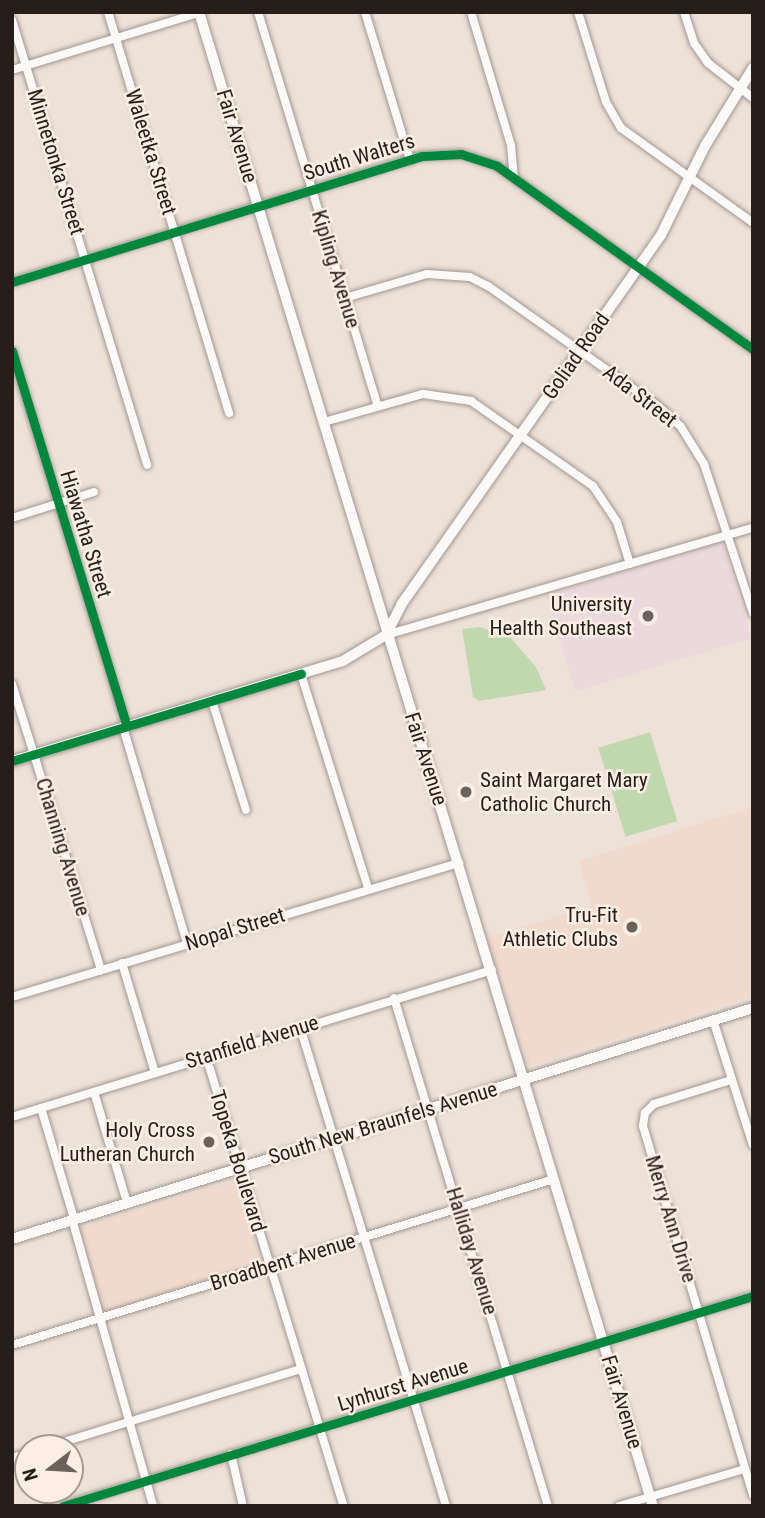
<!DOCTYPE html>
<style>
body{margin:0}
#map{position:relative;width:765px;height:1518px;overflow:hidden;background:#eee1d8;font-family:"Roboto Condensed",sans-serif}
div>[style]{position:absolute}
.built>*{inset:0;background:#f1dacc;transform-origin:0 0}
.medical>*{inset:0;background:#ebd9dd;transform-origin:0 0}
.green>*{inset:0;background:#c1d8af;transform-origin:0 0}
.roads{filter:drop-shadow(0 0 2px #a29892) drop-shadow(0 0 2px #a29892)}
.street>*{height:8px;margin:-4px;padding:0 4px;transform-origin:4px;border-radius:4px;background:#fcfaf9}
.secondary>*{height:10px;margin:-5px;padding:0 5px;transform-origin:5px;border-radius:5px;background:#fcfaf9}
.cycleway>*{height:9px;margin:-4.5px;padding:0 4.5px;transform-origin:4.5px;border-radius:4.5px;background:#00873e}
.dots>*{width:19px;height:19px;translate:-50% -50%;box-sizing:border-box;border:4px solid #fceee5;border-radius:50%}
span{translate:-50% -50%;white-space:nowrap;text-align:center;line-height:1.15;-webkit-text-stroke:5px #fceee5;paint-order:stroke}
.street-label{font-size:21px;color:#261e19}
.poi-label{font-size:21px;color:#261e19}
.right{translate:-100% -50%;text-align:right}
.left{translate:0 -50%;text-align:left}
.frame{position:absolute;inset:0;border:14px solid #261e19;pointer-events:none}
.north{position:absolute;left:14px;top:1434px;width:70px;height:70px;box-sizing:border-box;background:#fceee5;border:2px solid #a69b93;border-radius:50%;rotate:253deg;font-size:19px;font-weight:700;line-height:28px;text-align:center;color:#261e19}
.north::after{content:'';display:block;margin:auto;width:24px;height:32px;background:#6c625c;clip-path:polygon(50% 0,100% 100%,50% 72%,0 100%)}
</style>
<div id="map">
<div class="built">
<i style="clip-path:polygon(753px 807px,753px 996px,529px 1066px,487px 938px,592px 906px,579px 861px)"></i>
<i style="left:236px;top:1180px;width:87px;height:165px;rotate:73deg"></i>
</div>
<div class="medical">
<i style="left:722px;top:542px;width:100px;height:184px;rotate:73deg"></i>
</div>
<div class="green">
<i style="clip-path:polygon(480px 627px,510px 637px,536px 667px,546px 690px,479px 701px,473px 697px,462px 629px)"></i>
<i style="left:650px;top:732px;width:93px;height:54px;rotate:73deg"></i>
</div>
<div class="roads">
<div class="street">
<i style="left:108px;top:12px;width:419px;rotate:73.2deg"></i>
<i style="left:258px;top:12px;width:412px;rotate:73.1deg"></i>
<i style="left:365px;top:12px;width:155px;rotate:73.1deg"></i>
<i style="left:471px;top:12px;width:139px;rotate:73.3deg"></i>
<i style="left:511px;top:145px;width:32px;rotate:85deg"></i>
<i style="left:578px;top:12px;width:94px;rotate:72.7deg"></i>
<i style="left:606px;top:102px;width:30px;rotate:60deg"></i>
<i style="left:621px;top:128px;width:163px;rotate:35.7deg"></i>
<i style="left:684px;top:12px;width:33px;rotate:72deg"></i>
<i style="left:694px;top:43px;width:24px;rotate:55deg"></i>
<i style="left:708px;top:63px;width:57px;rotate:37.9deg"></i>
<i style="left:12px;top:20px;width:465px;rotate:73.1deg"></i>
<i style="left:12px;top:70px;width:195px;rotate:-17deg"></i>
<i style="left:12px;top:282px;width:429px;rotate:-17.1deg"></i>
<i style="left:422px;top:156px;width:39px;rotate:-3deg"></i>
<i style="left:461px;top:154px;width:38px;rotate:18deg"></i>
<i style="left:497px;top:166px;width:315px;rotate:35.6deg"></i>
<i style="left:345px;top:298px;width:85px;rotate:-16.3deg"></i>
<i style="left:427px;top:274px;width:43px;rotate:4deg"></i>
<i style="left:470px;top:277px;width:20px;rotate:27deg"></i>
<i style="left:488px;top:286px;width:208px;rotate:35.2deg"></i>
<i style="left:658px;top:406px;width:31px;rotate:42deg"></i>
<i style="left:681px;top:427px;width:44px;rotate:58.1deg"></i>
<i style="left:704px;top:464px;width:157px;rotate:71.8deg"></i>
<i style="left:12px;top:351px;width:392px;rotate:73deg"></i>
<i style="left:324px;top:422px;width:103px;rotate:-15.8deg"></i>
<i style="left:423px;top:394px;width:49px;rotate:8.3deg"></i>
<i style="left:471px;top:401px;width:149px;rotate:34.9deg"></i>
<i style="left:593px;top:486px;width:43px;rotate:56.3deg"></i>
<i style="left:617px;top:522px;width:44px;rotate:72.8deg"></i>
<i style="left:12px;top:518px;width:86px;rotate:-17.6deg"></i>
<i style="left:386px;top:635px;width:382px;rotate:-16.3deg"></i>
<i style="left:301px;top:674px;width:224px;rotate:72.6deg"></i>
<i style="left:12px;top:684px;width:300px;rotate:72.7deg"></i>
<i style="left:212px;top:701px;width:114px;rotate:72.7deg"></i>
<i style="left:123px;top:727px;width:225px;rotate:73.5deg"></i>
<i style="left:122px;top:963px;width:115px;rotate:73.3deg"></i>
<i style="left:12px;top:997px;width:467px;rotate:-16.7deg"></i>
<i style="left:394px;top:998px;width:531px;rotate:73.14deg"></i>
<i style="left:713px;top:1020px;width:131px;rotate:72.3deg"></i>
<i style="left:300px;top:1027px;width:501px;rotate:73.05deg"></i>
<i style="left:206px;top:1056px;width:471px;rotate:73deg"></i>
<i style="left:731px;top:1080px;width:81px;rotate:162.7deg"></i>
<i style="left:654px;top:1104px;width:13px;rotate:135deg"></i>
<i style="left:645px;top:1113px;width:13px;rotate:99deg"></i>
<i style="left:643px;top:1126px;width:385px;rotate:73.4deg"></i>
<i style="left:94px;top:1092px;width:116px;rotate:73.4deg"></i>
<i style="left:41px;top:1108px;width:116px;rotate:73.4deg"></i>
<i style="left:12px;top:1117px;width:502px;rotate:-17.03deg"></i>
<i style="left:72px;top:1219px;width:298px;rotate:74.2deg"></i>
<i style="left:12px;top:1345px;width:567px;rotate:-17.03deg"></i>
<i style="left:44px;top:1448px;width:269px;rotate:-17.1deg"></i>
<i style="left:231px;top:1454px;width:53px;rotate:77deg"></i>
<i style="left:12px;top:1458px;width:17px;rotate:-17deg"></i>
<i style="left:63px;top:1506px;width:721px;rotate:-16.93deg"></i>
<i style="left:619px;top:1506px;width:131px;rotate:-16.4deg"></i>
</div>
<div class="secondary">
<i style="left:199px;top:12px;width:1561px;rotate:73.1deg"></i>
<i style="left:386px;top:635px;width:34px;rotate:-63deg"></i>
<i style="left:401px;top:605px;width:452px;rotate:-54.9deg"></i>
<i style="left:661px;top:235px;width:99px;rotate:-63.7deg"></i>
<i style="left:705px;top:146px;width:92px;rotate:-58.4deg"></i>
<i style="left:12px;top:761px;width:346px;rotate:-16.8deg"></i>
<i style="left:343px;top:661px;width:50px;rotate:-31.2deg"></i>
<i style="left:12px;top:1239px;width:776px;rotate:-17.31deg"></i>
</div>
</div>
<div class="cycleway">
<i style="left:12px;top:282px;width:429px;rotate:-17.1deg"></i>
<i style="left:422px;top:156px;width:39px;rotate:-3deg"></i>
<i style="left:461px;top:154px;width:38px;rotate:18deg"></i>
<i style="left:497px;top:166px;width:315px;rotate:35.6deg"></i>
<i style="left:12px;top:351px;width:392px;rotate:73deg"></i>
<i style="left:12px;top:761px;width:302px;rotate:-16.8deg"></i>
<i style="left:63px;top:1506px;width:721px;rotate:-16.93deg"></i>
</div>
<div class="dots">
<i style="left:648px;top:616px;background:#6c625c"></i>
<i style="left:466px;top:792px;background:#6c625c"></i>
<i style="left:632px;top:927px;background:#6c625c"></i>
<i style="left:209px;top:1142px;background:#6c625c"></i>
</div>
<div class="street-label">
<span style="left:237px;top:136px;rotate:73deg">Fair Avenue</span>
<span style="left:151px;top:152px;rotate:73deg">Waleetka Street</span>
<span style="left:359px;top:157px;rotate:-17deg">South Walters</span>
<span style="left:56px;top:162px;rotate:73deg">Minnetonka Street</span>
<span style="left:336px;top:269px;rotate:73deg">Kipling Avenue</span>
<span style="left:576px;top:356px;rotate:-55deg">Goliad Road</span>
<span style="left:640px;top:396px;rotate:38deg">Ada Street</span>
<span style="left:86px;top:534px;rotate:73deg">Hiawatha Street</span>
<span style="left:426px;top:759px;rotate:72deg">Fair Avenue</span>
<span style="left:63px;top:847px;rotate:73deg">Channing Avenue</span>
<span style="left:235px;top:929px;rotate:-17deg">Nopal Street</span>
<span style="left:252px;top:1042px;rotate:-17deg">Stanfield Avenue</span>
<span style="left:383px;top:1123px;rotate:-17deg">South New Braunfels Avenue</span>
<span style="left:238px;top:1161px;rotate:73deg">Topeka Boulevard</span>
<span style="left:671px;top:1219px;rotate:73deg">Merry Ann Drive</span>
<span style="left:472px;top:1251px;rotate:73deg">Halliday Avenue</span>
<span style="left:283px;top:1262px;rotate:-17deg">Broadbent Avenue</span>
<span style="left:403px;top:1385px;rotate:-17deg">Lynhurst Avenue</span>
<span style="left:622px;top:1402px;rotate:73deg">Fair Avenue</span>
</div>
<div class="poi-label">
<span class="right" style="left:632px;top:616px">University<br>Health Southeast</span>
<span class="left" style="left:480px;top:792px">Saint Margaret Mary<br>Catholic Church</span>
<span class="right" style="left:618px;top:927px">Tru-Fit<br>Athletic Clubs</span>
<span class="right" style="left:195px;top:1142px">Holy Cross<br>Lutheran Church</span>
</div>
<div class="frame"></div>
<div class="north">N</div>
</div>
